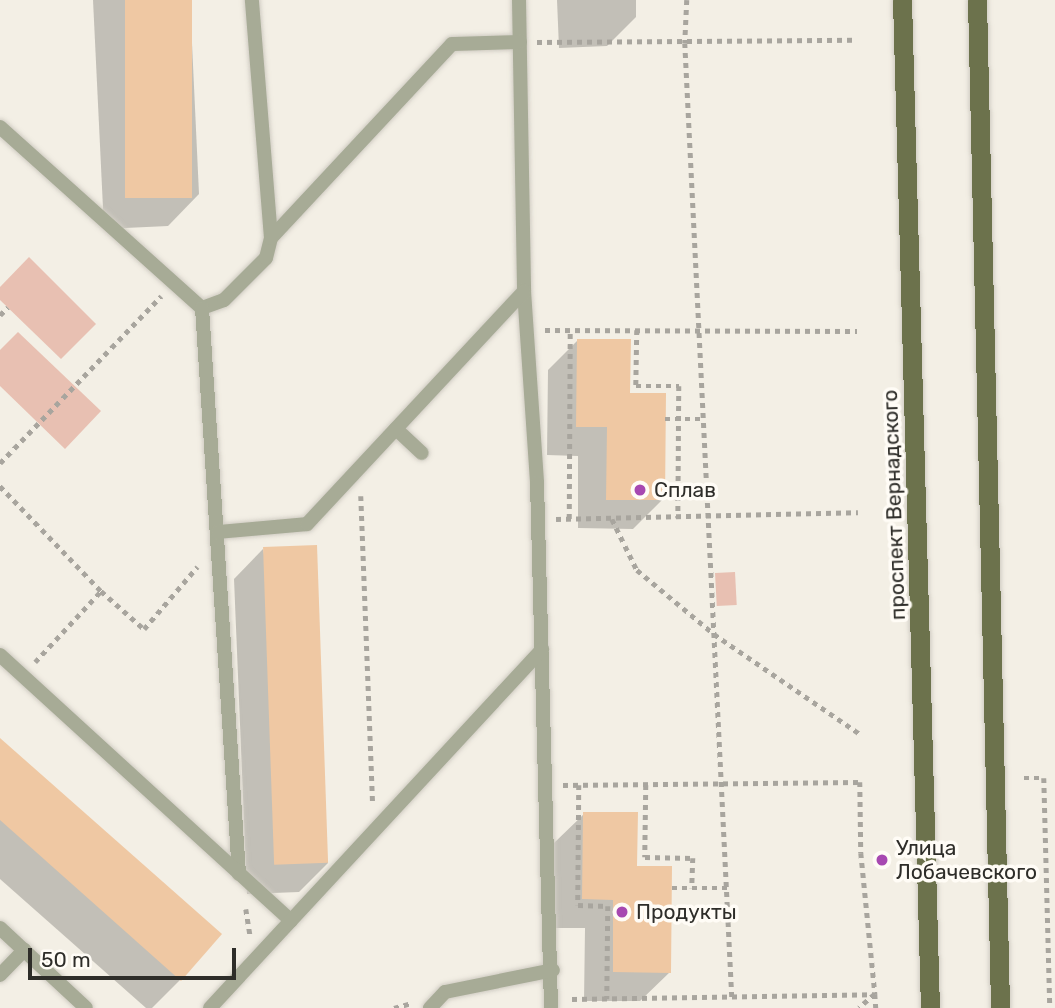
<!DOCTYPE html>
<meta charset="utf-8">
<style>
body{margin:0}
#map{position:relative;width:1055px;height:1008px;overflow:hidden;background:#f3efe5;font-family:Rubik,sans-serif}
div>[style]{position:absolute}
.green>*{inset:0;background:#e8c0b2;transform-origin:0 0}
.shadow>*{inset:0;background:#0003}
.building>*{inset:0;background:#efc8a3;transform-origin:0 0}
.path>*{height:4.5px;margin-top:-2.25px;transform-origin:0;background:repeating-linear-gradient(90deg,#a8a59e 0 5px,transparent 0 10px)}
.roads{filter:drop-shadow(0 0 2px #d0ccc3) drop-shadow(0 0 2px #d0ccc3)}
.service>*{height:14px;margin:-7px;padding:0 7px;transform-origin:7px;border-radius:7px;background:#a7ab96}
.primary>*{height:19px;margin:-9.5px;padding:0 9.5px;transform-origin:9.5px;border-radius:9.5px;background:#6c724c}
.dots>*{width:19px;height:19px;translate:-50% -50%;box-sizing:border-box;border:4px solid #fffcf6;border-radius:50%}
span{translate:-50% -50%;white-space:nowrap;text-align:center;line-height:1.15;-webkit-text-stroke:7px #fffcf6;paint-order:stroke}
.poi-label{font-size:21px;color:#2e2d29}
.left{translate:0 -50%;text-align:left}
.street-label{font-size:21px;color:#2e2d29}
.scale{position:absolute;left:28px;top:948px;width:208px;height:32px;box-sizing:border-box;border:4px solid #2e2d29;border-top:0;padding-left:9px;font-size:21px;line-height:24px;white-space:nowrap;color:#2e2d29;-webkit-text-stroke:5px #fffcf6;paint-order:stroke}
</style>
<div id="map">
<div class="green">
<i style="clip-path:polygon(29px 257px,96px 324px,61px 359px,0 300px,0 287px)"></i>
<i style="clip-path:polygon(18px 332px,101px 411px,65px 449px,0 386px,0 350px)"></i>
<i style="left:735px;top:572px;width:33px;height:20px;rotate:87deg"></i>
</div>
<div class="shadow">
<i style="clip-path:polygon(93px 0,190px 0,199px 194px,168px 226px,104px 229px)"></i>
<i style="clip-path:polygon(557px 0,636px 0,636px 17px,607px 46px,559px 48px)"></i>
<i style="clip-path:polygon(577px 341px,628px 395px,663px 499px,633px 529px,578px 528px,578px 456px,547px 455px,548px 370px)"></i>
<i style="clip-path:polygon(263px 549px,328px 863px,299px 892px,247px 894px,234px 579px)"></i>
<i style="clip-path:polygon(0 740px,180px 980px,152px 1008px,146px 1008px,0 879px)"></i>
<i style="clip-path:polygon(584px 814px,635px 868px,670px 972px,640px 1001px,584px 1001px,585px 928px,554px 928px,554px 843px)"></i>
</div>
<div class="building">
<i style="left:125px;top:0;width:67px;height:198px"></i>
<i style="clip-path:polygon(577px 339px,631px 339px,630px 393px,666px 393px,665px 500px,606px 500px,607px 427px,576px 427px)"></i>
<i style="left:317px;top:545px;width:318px;height:54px;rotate:88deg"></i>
<i style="clip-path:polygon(0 738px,222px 934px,181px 981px,0 820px)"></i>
<i style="clip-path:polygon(583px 812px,638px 812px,637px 866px,672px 866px,671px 973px,613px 972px,613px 900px,582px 899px)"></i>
</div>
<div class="path">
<i style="left:687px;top:0;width:43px;rotate:92.7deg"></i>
<i style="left:685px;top:43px;width:955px;rotate:87.18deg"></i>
<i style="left:537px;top:42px;width:318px;rotate:-0.4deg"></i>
<i style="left:0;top:315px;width:11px;rotate:-45deg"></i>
<i style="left:545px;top:330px;width:312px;rotate:0.2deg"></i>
<i style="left:637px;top:330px;width:56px;rotate:91deg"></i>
<i style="left:636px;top:386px;width:43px"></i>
<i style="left:679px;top:386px;width:132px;rotate:90.4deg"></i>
<i style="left:665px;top:419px;width:39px"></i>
<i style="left:0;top:463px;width:232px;rotate:-46deg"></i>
<i style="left:0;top:486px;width:146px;rotate:46.1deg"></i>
<i style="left:361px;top:496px;width:306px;rotate:87.8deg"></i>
<i style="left:556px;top:519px;width:302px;rotate:-1.3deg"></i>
<i style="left:569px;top:519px;width:189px;rotate:-89.7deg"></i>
<i style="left:612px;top:519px;width:57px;rotate:63.9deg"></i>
<i style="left:637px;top:570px;width:100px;rotate:39.7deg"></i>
<i style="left:714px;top:634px;width:177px;rotate:34.4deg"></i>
<i style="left:35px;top:662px;width:97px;rotate:-47.1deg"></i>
<i style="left:101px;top:591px;width:57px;rotate:41.5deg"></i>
<i style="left:144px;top:629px;width:82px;rotate:-49.5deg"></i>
<i style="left:1024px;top:778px;width:20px"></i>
<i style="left:1044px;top:778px;width:230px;rotate:88.5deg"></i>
<i style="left:563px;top:785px;width:297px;rotate:-0.6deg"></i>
<i style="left:860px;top:782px;width:71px;rotate:89.2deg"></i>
<i style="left:861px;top:853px;width:142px;rotate:84.3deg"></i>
<i style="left:875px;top:994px;width:21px;rotate:139deg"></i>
<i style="left:579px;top:785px;width:120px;rotate:90.5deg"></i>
<i style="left:578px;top:905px;width:30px;rotate:2deg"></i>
<i style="left:608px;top:906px;width:93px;rotate:90.6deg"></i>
<i style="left:646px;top:785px;width:72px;rotate:90.8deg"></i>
<i style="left:645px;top:857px;width:48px;rotate:1.2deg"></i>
<i style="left:693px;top:858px;width:30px;rotate:92deg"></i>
<i style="left:672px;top:888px;width:55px"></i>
<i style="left:246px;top:909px;width:26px;rotate:81deg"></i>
<i style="left:572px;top:999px;width:303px;rotate:-0.9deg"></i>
<i style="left:875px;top:994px;width:14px;rotate:86deg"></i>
<i style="left:394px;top:1008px;width:18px;rotate:-16deg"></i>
</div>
<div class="roads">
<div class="service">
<i style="left:519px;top:0;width:291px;rotate:89deg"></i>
<i style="left:524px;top:291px;width:192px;rotate:86.1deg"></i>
<i style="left:537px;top:483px;width:525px;rotate:88.47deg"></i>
<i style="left:0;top:127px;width:271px;rotate:41.9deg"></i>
<i style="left:202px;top:308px;width:23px;rotate:-20deg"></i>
<i style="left:224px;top:300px;width:59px;rotate:-45deg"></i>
<i style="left:266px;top:258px;width:21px;rotate:-76deg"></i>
<i style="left:271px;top:238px;width:239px;rotate:-94.6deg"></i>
<i style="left:271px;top:238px;width:265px;rotate:-47deg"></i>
<i style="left:452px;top:44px;width:68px;rotate:-1.7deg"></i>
<i style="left:202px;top:308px;width:567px;rotate:86.26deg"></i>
<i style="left:396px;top:429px;width:35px;rotate:43deg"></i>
<i style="left:218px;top:532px;width:89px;rotate:-5.1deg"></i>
<i style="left:307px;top:524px;width:318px;rotate:-47deg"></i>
<i style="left:0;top:655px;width:394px;rotate:42.4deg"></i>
<i style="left:0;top:928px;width:117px;rotate:42.9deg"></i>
<i style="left:0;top:975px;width:35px;rotate:-46deg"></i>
<i style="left:210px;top:1008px;width:489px;rotate:-47.2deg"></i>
<i style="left:430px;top:1008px;width:22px;rotate:-47deg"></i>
<i style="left:445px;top:992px;width:110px;rotate:-11.5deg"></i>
</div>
<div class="primary">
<i style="left:902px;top:0;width:1008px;rotate:88.41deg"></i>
<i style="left:977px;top:0;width:1008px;rotate:88.69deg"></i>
</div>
</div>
<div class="dots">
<i style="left:640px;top:490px;background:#a748b1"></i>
<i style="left:882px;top:860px;background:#a748b1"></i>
<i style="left:622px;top:912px;background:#a748b1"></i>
</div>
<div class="poi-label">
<span class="left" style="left:654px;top:490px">Сплав</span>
<span class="left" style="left:896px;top:860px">Улица<br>Лобачевского</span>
<span class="left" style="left:636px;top:912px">Продукты</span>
</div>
<div class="street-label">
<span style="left:894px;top:505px;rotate:-92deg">проспект Вернадского</span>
</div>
<div class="scale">50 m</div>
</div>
